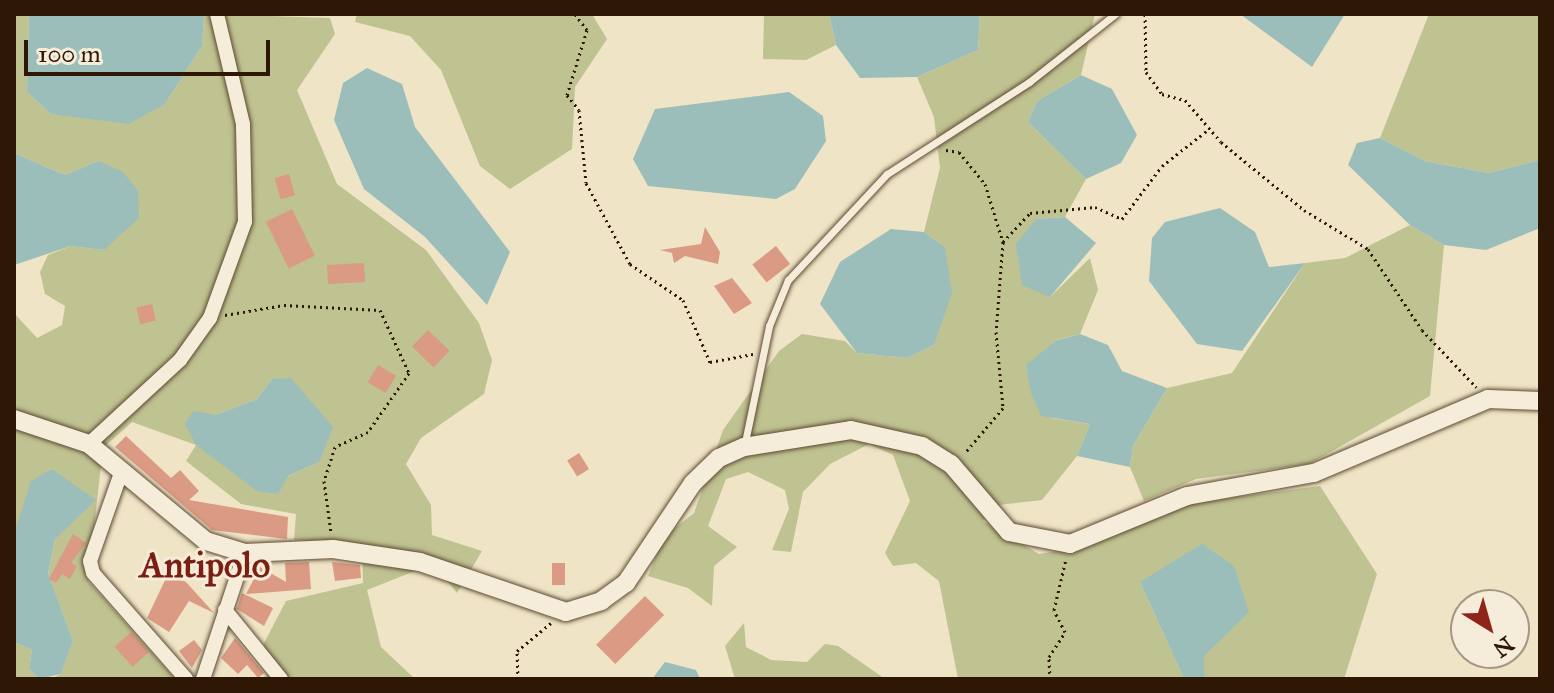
<!DOCTYPE html>
<style>
body{margin:0}
#map{position:relative;width:1554px;height:693px;overflow:hidden;background:#efe4c5;font-family:"IM FELL Great Primer",serif}
div>[style]{position:absolute}
.green>*{inset:0;background:#bfc291}
.water>*{inset:0;background:#9bbeba}
.building>*{inset:0;background:#db9a83;transform-origin:0 0}
.path>*{height:3px;margin-top:-1.5px;transform-origin:0;background:repeating-linear-gradient(90deg,#2e1704 0 2px,transparent 0 6px)}
.roads{filter:drop-shadow(0 0 2px #5e4a34) drop-shadow(0 0 2px #5e4a34)}
.service>*{height:7px;margin:-3.5px;padding:0 3.5px;transform-origin:3.5px;border-radius:3.5px;background:#f5edd9}
.minor>*{height:14px;margin:-7px;padding:0 7px;transform-origin:7px;border-radius:7px;background:#f5edd9}
.tertiary>*{height:18px;margin:-9px;padding:0 9px;transform-origin:9px;border-radius:9px;background:#f5edd9}
span{translate:-50% -50%;white-space:nowrap;text-align:center;line-height:1.15;-webkit-text-stroke:6px #f5edd9;paint-order:stroke}
.quarter-label{font-size:36px;color:#7a1f14;font-weight:700}
.frame{position:absolute;inset:0;border:16px solid #2e1704;pointer-events:none}
.north{position:absolute;left:1450px;top:589px;width:80px;height:80px;box-sizing:border-box;background:#f5edd9;border:2px solid #a59784;border-radius:50%;rotate:143deg;font-size:22px;font-weight:700;line-height:32px;text-align:center;color:#2e1704}
.north::after{content:'';display:block;margin:auto;width:28px;height:36px;background:#8f2418;clip-path:polygon(50% 0,100% 100%,50% 72%,0 100%)}
.scale{position:absolute;left:24px;top:40px;width:246px;height:36px;box-sizing:border-box;border:4px solid #2e1704;border-top:0;padding-left:10px;font-size:24px;line-height:28px;white-space:nowrap;color:#2e1704;-webkit-text-stroke:6px #f5edd9;paint-order:stroke}
</style>
<div id="map">
<div class="green">
<i style="clip-path:polygon(evenodd,14px 14px,29px 14px,27px 92px,51px 114px,83px 116px,165px 104px,202px 46px,204px 14px,330px 18px,335px 34px,297px 90px,337px 184px,426px 250px,479px 323px,492px 360px,484px 394px,421px 438px,406px 464px,431px 505px,432px 535px,482px 551px,457px 593px,442px 575px,420px 569px,367px 590px,381px 647px,415px 679px,263px 679px,277px 667px,263px 645px,286px 601px,363px 583px,362px 544px,294px 540px,296px 514px,241px 504px,186px 461px,196px 445px,132px 422px,103px 448px,88px 581px,175px 679px,50px 679px,61px 674px,73px 641px,48px 575px,55px 539px,14px 534px,14px 313px,37px 338px,62px 325px,65px 306px,45px 294px,40px 272px,48px 255px,71px 246px,104px 250px,98px 161px,65px 175px,14px 153px,14px 14px,272px 379px,319px 462px,288px 476px,215px 415px,257px 399px,272px 379px)"></i>
<i style="clip-path:polygon(357px 14px,592px 14px,607px 39px,575px 87px,572px 149px,510px 189px,480px 166px,441px 70px,410px 36px,355px 22px)"></i>
<i style="clip-path:polygon(764px 14px,829px 14px,836px 45px,806px 60px,763px 59px)"></i>
<i style="clip-path:polygon(980px 14px,1095px 14px,1081px 75px,1037px 101px,1028px 122px,1086px 179px,1065px 217px,1036px 219px,1050px 297px,1090px 258px,1098px 290px,1080px 334px,1056px 340px,1051px 418px,1090px 424px,1077px 456px,1042px 500px,999px 505px,983px 521px,1039px 554px,1089px 546px,1182px 504px,1320px 486px,1377px 574px,1344px 679px,1204px 679px,1204px 657px,1140px 582px,1184px 679px,958px 679px,939px 581px,916px 563px,893px 566px,885px 553px,910px 501px,893px 455px,869px 444px,830px 464px,803px 492px,791px 552px,772px 550px,789px 509px,785px 490px,748px 472px,726px 479px,708px 526px,737px 547px,714px 566px,712px 606px,688px 588px,648px 576px,664px 537px,694px 513px,723px 430px,779px 351px,802px 334px,845px 341px,857px 353px,907px 358px,934px 345px,945px 247px,924px 232px,940px 168px,934px 117px,917px 77px,978px 50px)"></i>
<i style="clip-path:polygon(1429px 14px,1540px 14px,1540px 160px,1489px 173px,1425px 161px,1380px 138px)"></i>
<i style="clip-path:polygon(1410px 225px,1444px 245px,1430px 396px,1309px 464px,1196px 479px,1144px 501px,1130px 467px,1133px 446px,1167px 388px,1232px 373px,1305px 263px,1345px 258px)"></i>
<i style="clip-path:polygon(744px 623px,746px 647px,771px 660px,807px 662px,825px 644px,838px 646px,885px 679px,735px 679px,725px 646px)"></i>
<i style="clip-path:polygon(14px 642px,32px 650px,29px 669px,39px 679px,14px 679px)"></i>
</div>
<div class="water">
<i style="clip-path:polygon(29px 14px,204px 14px,202px 46px,165px 104px,129px 124px,51px 114px,27px 92px)"></i>
<i style="clip-path:polygon(829px 14px,980px 14px,978px 50px,917px 77px,860px 78px,836px 45px)"></i>
<i style="clip-path:polygon(1240px 14px,1345px 14px,1312px 67px)"></i>
<i style="clip-path:polygon(367px 68px,402px 84px,415px 127px,510px 252px,487px 305px,425px 237px,364px 189px,334px 120px,343px 83px)"></i>
<i style="clip-path:polygon(1081px 75px,1112px 89px,1137px 135px,1121px 163px,1086px 179px,1028px 122px,1037px 101px)"></i>
<i style="clip-path:polygon(789px 92px,823px 116px,826px 141px,795px 189px,776px 199px,648px 186px,633px 159px,655px 109px)"></i>
<i style="clip-path:polygon(1380px 138px,1425px 161px,1489px 173px,1540px 160px,1540px 228px,1486px 250px,1444px 245px,1410px 225px,1348px 165px,1357px 143px)"></i>
<i style="clip-path:polygon(14px 153px,65px 175px,98px 161px,123px 172px,138px 191px,139px 218px,104px 250px,71px 246px,14px 265px)"></i>
<i style="clip-path:polygon(1220px 208px,1255px 232px,1269px 267px,1305px 263px,1242px 351px,1197px 344px,1149px 281px,1152px 238px,1165px 222px)"></i>
<i style="clip-path:polygon(1065px 217px,1096px 243px,1050px 297px,1022px 285px,1016px 244px,1036px 219px)"></i>
<i style="clip-path:polygon(891px 229px,924px 232px,945px 247px,952px 293px,934px 345px,907px 358px,857px 353px,820px 304px,840px 262px)"></i>
<i style="clip-path:polygon(1080px 334px,1108px 345px,1122px 371px,1167px 388px,1133px 446px,1130px 467px,1077px 456px,1090px 424px,1041px 416px,1031px 393px,1026px 365px,1057px 340px)"></i>
<i style="clip-path:polygon(291px 378px,333px 427px,319px 462px,288px 476px,278px 494px,257px 491px,196px 445px,185px 424px,193px 411px,215px 415px,257px 399px,272px 379px)"></i>
<i style="clip-path:polygon(52px 469px,96px 500px,55px 539px,48px 574px,73px 641px,61px 674px,39px 679px,29px 669px,32px 650px,14px 642px,14px 534px,31px 481px)"></i>
<i style="clip-path:polygon(1202px 544px,1234px 566px,1249px 612px,1204px 656px,1204px 679px,1184px 679px,1140px 582px)"></i>
<i style="clip-path:polygon(665px 662px,696px 670px,700px 679px,652px 679px)"></i>
</div>
<div class="building">
<i style="left:289px;top:174px;width:22px;height:15px;rotate:74deg"></i>
<i style="left:292px;top:209px;width:52px;height:29px;rotate:64deg"></i>
<i style="clip-path:polygon(705px 227px,720px 252px,718px 264px,685px 256px,674px 263px,672px 253px,660px 250px,701px 244px)"></i>
<i style="left:776px;top:246px;width:23px;height:30px;rotate:52deg"></i>
<i style="left:364px;top:263px;width:19px;height:37px;rotate:87deg"></i>
<i style="clip-path:polygon(732px 278px,752px 303px,734px 314px,714px 286px)"></i>
<i style="left:152px;top:304px;width:17px;height:16px;rotate:77deg"></i>
<i style="left:428px;top:330px;width:30px;height:23px;rotate:44deg"></i>
<i style="left:378px;top:365px;width:21px;height:20px;rotate:31deg"></i>
<i style="clip-path:polygon(126px 436px,171px 478px,180px 470px,199px 491px,189px 500px,288px 517px,287px 539px,212px 530px,115px 447px)"></i>
<i style="left:579px;top:453px;width:19px;height:14px;rotate:58deg"></i>
<i style="clip-path:polygon(73px 534px,86px 543px,71px 563px,77px 566px,70px 579px,62px 574px,56px 583px,49px 579px)"></i>
<i style="clip-path:polygon(309px 562px,311px 589px,246px 594px,260px 567px,286px 582px,285px 563px)"></i>
<i style="clip-path:polygon(332px 562px,360px 565px,361px 578px,335px 581px)"></i>
<i style="left:552px;top:563px;width:13px;height:22px"></i>
<i style="clip-path:polygon(168px 574px,186px 582px,214px 613px,189px 601px,169px 632px,147px 618px)"></i>
<i style="clip-path:polygon(242px 593px,273px 608px,264px 626px,237px 609px)"></i>
<i style="left:645px;top:596px;width:27px;height:69px;rotate:45deg"></i>
<i style="left:131px;top:632px;width:27px;height:22px;rotate:48deg"></i>
<i style="clip-path:polygon(235px 638px,264px 673px,258px 678px,247px 665px,238px 674px,221px 658px)"></i>
<i style="clip-path:polygon(194px 640px,202px 650px,192px 668px,179px 651px)"></i>
</div>
<div class="path">
<i style="left:575px;top:14px;width:20px;rotate:53deg"></i>
<i style="left:587px;top:30px;width:68px;rotate:107.1deg"></i>
<i style="left:567px;top:95px;width:19px;rotate:51deg"></i>
<i style="left:579px;top:110px;width:73px;rotate:84.5deg"></i>
<i style="left:586px;top:183px;width:92px;rotate:61.5deg"></i>
<i style="left:630px;top:264px;width:64px;rotate:34.2deg"></i>
<i style="left:683px;top:300px;width:68px;rotate:66.5deg"></i>
<i style="left:710px;top:362px;width:44px;rotate:-10.5deg"></i>
<i style="left:1145px;top:14px;width:58px;rotate:89deg"></i>
<i style="left:1146px;top:72px;width:27px;rotate:54deg"></i>
<i style="left:1162px;top:94px;width:24px;rotate:15deg"></i>
<i style="left:1185px;top:100px;width:55px;rotate:49.4deg"></i>
<i style="left:1221px;top:142px;width:107px;rotate:39.3deg"></i>
<i style="left:1304px;top:210px;width:75px;rotate:31.4deg"></i>
<i style="left:1368px;top:249px;width:97px;rotate:56.3deg"></i>
<i style="left:1422px;top:330px;width:79px;rotate:46.5deg"></i>
<i style="left:946px;top:150px;width:13px;rotate:9deg"></i>
<i style="left:959px;top:152px;width:41px;rotate:50.9deg"></i>
<i style="left:985px;top:184px;width:61px;rotate:72.8deg"></i>
<i style="left:1003px;top:242px;width:90px;rotate:94.4deg"></i>
<i style="left:996px;top:332px;width:76px;rotate:84.7deg"></i>
<i style="left:1003px;top:408px;width:59px;rotate:130.2deg"></i>
<i style="left:1003px;top:242px;width:40px;rotate:-47deg"></i>
<i style="left:1030px;top:213px;width:65px;rotate:-5.3deg"></i>
<i style="left:1095px;top:207px;width:30px;rotate:24deg"></i>
<i style="left:1122px;top:219px;width:66px;rotate:-53deg"></i>
<i style="left:1162px;top:166px;width:60px;rotate:-38.2deg"></i>
<i style="left:225px;top:315px;width:60px;rotate:-9.6deg"></i>
<i style="left:284px;top:305px;width:96px;rotate:3deg"></i>
<i style="left:380px;top:310px;width:69px;rotate:65.3deg"></i>
<i style="left:409px;top:373px;width:72px;rotate:124.8deg"></i>
<i style="left:368px;top:432px;width:36px;rotate:156deg"></i>
<i style="left:335px;top:447px;width:36px;rotate:108deg"></i>
<i style="left:324px;top:481px;width:52px;rotate:82.3deg"></i>
<i style="left:518px;top:679px;width:28px;rotate:-92deg"></i>
<i style="left:517px;top:651px;width:44px;rotate:-39.5deg"></i>
<i style="left:1050px;top:679px;width:22px;rotate:-93deg"></i>
<i style="left:1049px;top:657px;width:30px;rotate:-57deg"></i>
<i style="left:1065px;top:632px;width:25px;rotate:-117deg"></i>
<i style="left:1054px;top:610px;width:52px;rotate:-76.8deg"></i>
</div>
<div class="roads">
<div class="service">
<i style="left:744px;top:447px;width:124px;rotate:-78.3deg"></i>
<i style="left:769px;top:326px;width:50px;rotate:-67.6deg"></i>
<i style="left:788px;top:280px;width:145px;rotate:-47deg"></i>
<i style="left:887px;top:174px;width:169px;rotate:-32.9deg"></i>
<i style="left:1029px;top:82px;width:110px;rotate:-38.3deg"></i>
</div>
<div class="minor">
<i style="left:89px;top:444px;width:124px;rotate:-42.7deg"></i>
<i style="left:180px;top:360px;width:52px;rotate:-54.5deg"></i>
<i style="left:210px;top:318px;width:102px;rotate:-70deg"></i>
<i style="left:245px;top:222px;width:98px;rotate:-91.2deg"></i>
<i style="left:243px;top:124px;width:113px;rotate:-103.3deg"></i>
<i style="left:121px;top:473px;width:93px;rotate:109.4deg"></i>
<i style="left:90px;top:561px;width:12px;rotate:76deg"></i>
<i style="left:93px;top:573px;width:141px;rotate:48.7deg"></i>
<i style="left:225px;top:610px;width:89px;rotate:50.9deg"></i>
<i style="left:203px;top:679px;width:133px;rotate:-71.6deg"></i>
</div>
<div class="tertiary">
<i style="left:14px;top:419px;width:79px;rotate:18.4deg"></i>
<i style="left:89px;top:444px;width:152px;rotate:39.7deg"></i>
<i style="left:206px;top:541px;width:41px;rotate:17.1deg"></i>
<i style="left:245px;top:553px;width:88px;rotate:-2.6deg"></i>
<i style="left:333px;top:549px;width:88px;rotate:8.5deg"></i>
<i style="left:420px;top:562px;width:154px;rotate:18.9deg"></i>
<i style="left:566px;top:612px;width:37px;rotate:-17deg"></i>
<i style="left:601px;top:601px;width:31px;rotate:-36deg"></i>
<i style="left:626px;top:583px;width:120px;rotate:-56.2deg"></i>
<i style="left:693px;top:483px;width:36px;rotate:-44deg"></i>
<i style="left:719px;top:458px;width:27px;rotate:-24deg"></i>
<i style="left:744px;top:447px;width:108px;rotate:-9deg"></i>
<i style="left:851px;top:430px;width:73px;rotate:12.7deg"></i>
<i style="left:922px;top:446px;width:34px;rotate:32deg"></i>
<i style="left:951px;top:464px;width:89px;rotate:49.5deg"></i>
<i style="left:1009px;top:532px;width:62px;rotate:11.1deg"></i>
<i style="left:1070px;top:544px;width:126px;rotate:-22.3deg"></i>
<i style="left:1187px;top:496px;width:129px;rotate:-10.3deg"></i>
<i style="left:1314px;top:473px;width:189px;rotate:-23deg"></i>
<i style="left:1488px;top:399px;width:52px;rotate:2.2deg"></i>
</div>
</div>
<div class="quarter-label">
<span style="left:205px;top:566px">Antipolo</span>
</div>
<div class="frame"></div>
<div class="north">N</div>
<div class="scale">100 m</div>
</div>
